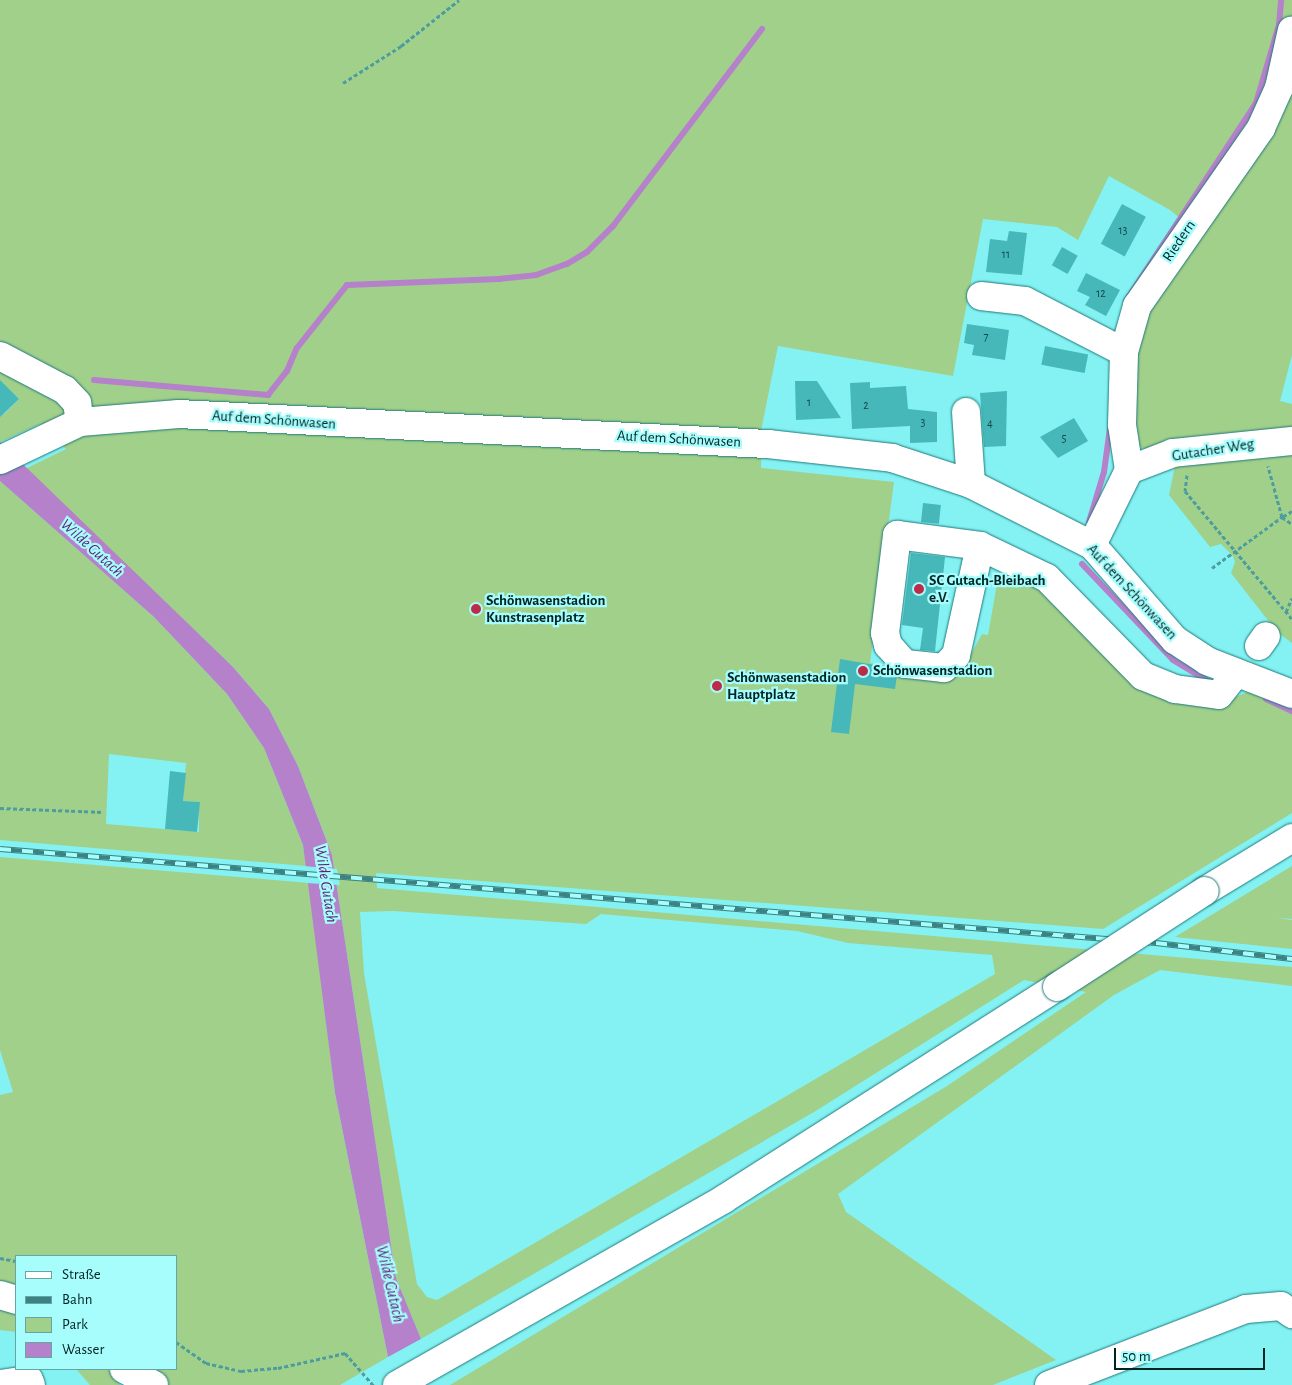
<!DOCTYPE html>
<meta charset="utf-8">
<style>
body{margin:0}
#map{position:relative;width:1292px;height:1385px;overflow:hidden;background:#84f2f3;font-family:"Alegreya Sans",sans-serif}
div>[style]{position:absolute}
.green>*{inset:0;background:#a1d08a}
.water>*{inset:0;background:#b581ca}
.pier>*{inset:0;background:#84f2f3}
.stream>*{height:6px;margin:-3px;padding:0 3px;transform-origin:3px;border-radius:3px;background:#b581ca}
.building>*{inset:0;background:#46b8b9;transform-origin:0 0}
.path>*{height:3px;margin-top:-1.5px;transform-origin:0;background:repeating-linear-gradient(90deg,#4d9d9e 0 4px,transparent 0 6.5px)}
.roads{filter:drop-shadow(0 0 1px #1e797a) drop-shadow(0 0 1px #1e797a)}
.minor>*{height:28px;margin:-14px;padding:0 14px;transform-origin:14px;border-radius:14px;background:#fff}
.major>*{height:28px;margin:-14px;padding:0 14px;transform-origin:14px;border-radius:14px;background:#fff}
.highway>*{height:28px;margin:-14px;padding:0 14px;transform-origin:14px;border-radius:14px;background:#fff}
.rail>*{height:5.5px;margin-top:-2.75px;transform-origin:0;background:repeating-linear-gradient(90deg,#a7fcfc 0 11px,#3c8282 0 22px);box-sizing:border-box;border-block:1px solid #3c8282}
.bridges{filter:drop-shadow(0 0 1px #1e797a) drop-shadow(0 0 1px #1e797a)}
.highway-bridge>*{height:28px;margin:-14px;padding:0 14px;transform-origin:14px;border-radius:14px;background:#fff}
.dots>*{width:14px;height:14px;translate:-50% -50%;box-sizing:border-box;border:2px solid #a7fcfc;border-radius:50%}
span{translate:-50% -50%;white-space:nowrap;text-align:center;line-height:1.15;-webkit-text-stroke:4.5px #a7fcfc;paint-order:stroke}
.number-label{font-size:12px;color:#124a4a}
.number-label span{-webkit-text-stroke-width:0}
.street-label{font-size:15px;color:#002525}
.poi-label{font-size:15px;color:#002525;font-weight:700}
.left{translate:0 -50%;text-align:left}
.water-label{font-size:16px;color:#602077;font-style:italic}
.legend{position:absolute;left:15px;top:1255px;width:162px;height:115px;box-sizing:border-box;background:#a7fcfc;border:1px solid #64a6a6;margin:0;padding:6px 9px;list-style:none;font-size:15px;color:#002525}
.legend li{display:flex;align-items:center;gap:10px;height:25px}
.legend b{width:25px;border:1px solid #64a6a6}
.scale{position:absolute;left:1114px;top:1348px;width:151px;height:22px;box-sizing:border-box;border:2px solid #002525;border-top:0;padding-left:6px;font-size:15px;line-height:18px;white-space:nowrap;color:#002525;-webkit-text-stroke:4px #a7fcfc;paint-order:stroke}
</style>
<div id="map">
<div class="green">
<i style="clip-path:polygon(evenodd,0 0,1292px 0,1292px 355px,1280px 401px,1292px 404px,1292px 643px,1277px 632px,1231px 573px,1235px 562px,1233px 556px,1221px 544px,1210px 547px,1169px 495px,1176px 461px,1142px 448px,1133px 440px,1132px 365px,1144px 319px,1198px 233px,1170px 210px,1109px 176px,1078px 240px,1057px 227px,983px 219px,953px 376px,778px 346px,762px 426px,761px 468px,894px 482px,870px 663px,899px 668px,967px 661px,982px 634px,988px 635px,998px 578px,1003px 572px,1029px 575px,1105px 651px,1216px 704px,1248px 692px,1292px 707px,1292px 813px,1103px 929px,376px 873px,377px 888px,1292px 967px,1292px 986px,1160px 970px,1114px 995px,838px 1194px,846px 1212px,1056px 1360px,993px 1385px,450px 1385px,947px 1086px,1086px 992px,1024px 980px,814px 1112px,421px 1339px,396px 1278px,332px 855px,298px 766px,269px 709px,233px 667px,25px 469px,66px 449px,40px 424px,0 442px,0 411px,4px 414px,19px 399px,0 381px,0 0,393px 911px,586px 924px,601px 914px,797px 931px,848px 943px,992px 955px,995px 974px,437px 1300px,427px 1297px,417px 1284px,364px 973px,360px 912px,393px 911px)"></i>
<i style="clip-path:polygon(evenodd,0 481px,154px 617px,227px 694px,264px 748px,303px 845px,306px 866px,0 840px,0 481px,109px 754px,186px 763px,183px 801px,199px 802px,199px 832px,106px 824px,109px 754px)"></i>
<i style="clip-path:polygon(0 857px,309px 883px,335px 1093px,388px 1357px,340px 1385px,168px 1385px,145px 1369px,176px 1369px,176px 1256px,16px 1256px,16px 1292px,0 1287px,0 1095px,13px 1092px,0 1050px)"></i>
<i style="clip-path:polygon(1292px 866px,1292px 919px,1276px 918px,1292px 920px,1292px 949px,1175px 937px)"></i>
<i style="clip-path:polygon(0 1303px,16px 1309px,16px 1332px,0 1330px)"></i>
<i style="clip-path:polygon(76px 1369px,110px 1369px,120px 1385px,90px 1385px)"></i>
</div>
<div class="water">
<i style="clip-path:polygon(0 442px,233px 667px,269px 709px,298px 766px,332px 855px,396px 1278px,421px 1339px,388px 1357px,335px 1093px,303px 845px,264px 748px,227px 694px,154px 617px,0 481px)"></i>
</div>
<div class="pier">
<i style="clip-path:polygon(304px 866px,337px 869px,340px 885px,306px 883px)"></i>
<i style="clip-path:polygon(423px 1338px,445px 1385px,398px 1385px,386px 1359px)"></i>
</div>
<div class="stream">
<i style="left:1126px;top:301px;width:237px;rotate:-56.7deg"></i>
<i style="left:1256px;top:103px;width:81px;rotate:-73.6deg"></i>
<i style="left:1279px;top:25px;width:25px;rotate:-85deg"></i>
<i style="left:94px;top:380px;width:175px;rotate:4.9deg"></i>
<i style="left:268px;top:395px;width:31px;rotate:-52deg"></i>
<i style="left:287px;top:371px;width:25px;rotate:-67deg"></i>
<i style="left:297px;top:348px;width:80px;rotate:-51.6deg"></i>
<i style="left:347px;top:285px;width:152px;rotate:-2.3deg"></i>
<i style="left:499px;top:279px;width:37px;rotate:-6deg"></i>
<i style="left:536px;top:275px;width:33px;rotate:-20deg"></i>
<i style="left:567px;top:264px;width:23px;rotate:-31deg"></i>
<i style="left:587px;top:252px;width:37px;rotate:-45deg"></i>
<i style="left:613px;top:226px;width:247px;rotate:-52.9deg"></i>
<i style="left:1089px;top:522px;width:52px;rotate:-73.3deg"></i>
<i style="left:1104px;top:472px;width:44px;rotate:-82.2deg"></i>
<i style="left:1082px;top:564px;width:132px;rotate:46.5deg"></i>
<i style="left:1173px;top:660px;width:39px;rotate:31deg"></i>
<i style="left:1266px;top:699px;width:29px;rotate:25deg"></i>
</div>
<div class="building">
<i style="left:1122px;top:204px;width:27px;height:45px;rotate:28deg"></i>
<i style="clip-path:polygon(1009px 231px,1027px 233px,1022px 275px,986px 272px,990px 239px,1007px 241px)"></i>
<i style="left:1062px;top:247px;width:18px;height:21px;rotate:29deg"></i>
<i style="clip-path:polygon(1086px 273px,1120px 290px,1106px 316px,1085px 305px,1090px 297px,1077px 291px)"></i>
<i style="clip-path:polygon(967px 324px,1009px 330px,1005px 360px,972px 355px,974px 345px,964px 343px)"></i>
<i style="left:1045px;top:346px;width:44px;height:19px;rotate:11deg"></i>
<i style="clip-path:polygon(0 380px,19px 399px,0 417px)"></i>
<i style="clip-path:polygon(795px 381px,817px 381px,841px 418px,796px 420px)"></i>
<i style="clip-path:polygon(870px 382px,870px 388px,906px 386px,908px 409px,937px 412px,937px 442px,910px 443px,910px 426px,852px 429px,850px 383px)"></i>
<i style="clip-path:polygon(1007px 391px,1006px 446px,984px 447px,980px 393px)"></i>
<i style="clip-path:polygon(1074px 418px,1088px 441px,1058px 458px,1040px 437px)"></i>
<i style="left:923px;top:503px;width:18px;height:19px;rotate:6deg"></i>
<i style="clip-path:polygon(911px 553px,945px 557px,935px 651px,920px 650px,923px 628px,902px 625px)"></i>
<i style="clip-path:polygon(840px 659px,887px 667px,897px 676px,895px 689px,855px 684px,849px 734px,831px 732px)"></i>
<i style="clip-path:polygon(170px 771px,186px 773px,183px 801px,200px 802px,197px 832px,165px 829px)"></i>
</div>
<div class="path">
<i style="left:343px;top:83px;width:69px;rotate:-32.5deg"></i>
<i style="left:401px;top:46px;width:74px;rotate:-38.4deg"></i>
<i style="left:1187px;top:475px;width:16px;rotate:97deg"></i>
<i style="left:1185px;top:491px;width:167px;rotate:50.1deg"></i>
<i style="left:1292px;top:511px;width:12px;rotate:149deg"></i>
<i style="left:1282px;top:517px;width:12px;rotate:35deg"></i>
<i style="left:1212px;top:568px;width:87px;rotate:-36.1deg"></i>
<i style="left:1282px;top:517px;width:53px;rotate:-105.4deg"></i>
<i style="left:1286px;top:612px;width:15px;rotate:-67deg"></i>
<i style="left:0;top:808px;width:104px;rotate:2.2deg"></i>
<i style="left:0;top:1258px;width:16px;rotate:11deg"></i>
<i style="left:176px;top:1342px;width:37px;rotate:35deg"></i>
<i style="left:206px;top:1363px;width:36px;rotate:13deg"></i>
<i style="left:241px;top:1371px;width:37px;rotate:-5deg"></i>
<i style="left:278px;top:1368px;width:69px;rotate:-12.6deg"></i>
<i style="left:345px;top:1353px;width:43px;rotate:48.8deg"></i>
</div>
<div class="roads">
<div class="minor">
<i style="left:981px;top:296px;width:44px;rotate:6.5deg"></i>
<i style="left:1025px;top:301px;width:111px;rotate:27.3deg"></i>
<i style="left:0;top:356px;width:73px;rotate:27.6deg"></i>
<i style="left:65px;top:390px;width:18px;rotate:47deg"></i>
<i style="left:77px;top:403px;width:19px;rotate:81deg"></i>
<i style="left:966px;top:412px;width:72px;rotate:86deg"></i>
<i style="left:0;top:460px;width:89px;rotate:-25.4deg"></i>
<i style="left:80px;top:422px;width:99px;rotate:-4.6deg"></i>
<i style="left:179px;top:414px;width:590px;rotate:2.92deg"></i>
<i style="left:768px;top:444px;width:125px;rotate:6.4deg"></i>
<i style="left:892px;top:458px;width:83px;rotate:18.2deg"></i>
<i style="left:971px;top:484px;width:136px;rotate:26.8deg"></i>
<i style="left:1092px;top:545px;width:126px;rotate:48.9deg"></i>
<i style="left:1175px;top:640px;width:38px;rotate:33deg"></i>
<i style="left:1207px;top:661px;width:91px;rotate:21.2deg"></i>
<i style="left:1129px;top:470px;width:46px;rotate:-98.8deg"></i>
<i style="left:1122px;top:425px;width:73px;rotate:-88.4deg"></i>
<i style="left:1124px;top:352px;width:48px;rotate:-74.2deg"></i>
<i style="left:1137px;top:306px;width:217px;rotate:-55.1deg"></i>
<i style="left:1261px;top:128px;width:44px;rotate:-65.8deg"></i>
<i style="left:1279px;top:88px;width:59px;rotate:-77.4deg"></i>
<i style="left:1092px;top:545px;width:84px;rotate:-63.7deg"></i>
<i style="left:1129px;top:470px;width:47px;rotate:-21.1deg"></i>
<i style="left:1173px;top:453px;width:120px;rotate:-5.8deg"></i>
<i style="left:980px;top:546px;width:112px;rotate:102.4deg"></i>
<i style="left:956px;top:655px;width:18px;rotate:133deg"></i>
<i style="left:944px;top:668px;width:39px;rotate:-174deg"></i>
<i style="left:905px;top:664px;width:25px;rotate:-132deg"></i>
<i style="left:888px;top:645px;width:12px;rotate:-104deg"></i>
<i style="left:885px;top:633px;width:99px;rotate:-83deg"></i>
<i style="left:897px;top:535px;width:84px;rotate:7.5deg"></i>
<i style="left:980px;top:546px;width:74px;rotate:25.5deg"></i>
<i style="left:1047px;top:578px;width:137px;rotate:45.6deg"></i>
<i style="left:1143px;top:676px;width:35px;rotate:22deg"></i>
<i style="left:1175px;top:689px;width:44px;rotate:7.8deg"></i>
<i style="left:1219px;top:695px;width:28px;rotate:-52deg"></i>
<i style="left:1259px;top:646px;width:12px;rotate:-55deg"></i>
<i style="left:0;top:1384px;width:29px;rotate:-8deg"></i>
<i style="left:29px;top:1380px;width:5px;rotate:68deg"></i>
<i style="left:1049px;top:1385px;width:211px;rotate:-21.1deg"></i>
<i style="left:1246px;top:1309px;width:35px;rotate:-5deg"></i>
<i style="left:1281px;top:1306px;width:14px;rotate:36deg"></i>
</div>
<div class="major">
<i style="left:0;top:1295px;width:17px;rotate:17deg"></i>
</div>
<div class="highway">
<i style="left:1205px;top:891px;width:102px;rotate:-31.3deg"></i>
<i style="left:124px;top:1369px;width:34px;rotate:28deg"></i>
<i style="left:397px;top:1385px;width:376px;rotate:-29.6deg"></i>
<i style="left:724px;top:1199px;width:395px;rotate:-32.5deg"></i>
</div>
</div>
<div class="rail">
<i style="left:0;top:849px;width:1160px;rotate:4.65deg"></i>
<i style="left:1156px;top:943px;width:137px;rotate:6.7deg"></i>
</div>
<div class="bridges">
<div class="highway-bridge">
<i style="left:1057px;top:987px;width:176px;rotate:-33deg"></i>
</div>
</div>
<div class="dots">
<i style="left:919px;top:589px;background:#bc2b47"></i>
<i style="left:476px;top:609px;background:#bc2b47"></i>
<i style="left:863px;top:671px;background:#bc2b47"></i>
<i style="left:717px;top:686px;background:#bc2b47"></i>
</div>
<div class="number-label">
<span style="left:1123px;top:231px">13</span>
<span style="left:1006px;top:255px">11</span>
<span style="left:1101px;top:294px">12</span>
<span style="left:986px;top:337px">7</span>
<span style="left:809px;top:403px">1</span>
<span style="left:866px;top:406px">2</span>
<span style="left:923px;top:423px">3</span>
<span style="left:990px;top:424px">4</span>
<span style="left:1064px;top:439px">5</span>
</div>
<div class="street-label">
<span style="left:1179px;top:241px;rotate:-56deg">Riedern</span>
<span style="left:274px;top:420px;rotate:4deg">Auf dem Schönwasen</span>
<span style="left:679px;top:439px;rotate:3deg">Auf dem Schönwasen</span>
<span style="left:1213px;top:450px;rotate:-9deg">Gutacher Weg</span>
<span style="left:1132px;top:592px;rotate:47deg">Auf dem Schönwasen</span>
</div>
<div class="poi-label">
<span class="left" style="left:929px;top:589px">SC Gutach-Bleibach<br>e.V.</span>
<span class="left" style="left:486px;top:609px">Schönwasenstadion<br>Kunstrasenplatz</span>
<span class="left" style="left:873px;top:671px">Schönwasenstadion</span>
<span class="left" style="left:727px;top:686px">Schönwasenstadion<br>Hauptplatz</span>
</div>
<div class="water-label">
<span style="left:92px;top:548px;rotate:42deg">Wilde Gutach</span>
<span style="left:326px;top:884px;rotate:81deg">Wilde Gutach</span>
<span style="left:390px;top:1284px;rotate:77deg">Wilde Gutach</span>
</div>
<ul class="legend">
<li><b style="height:6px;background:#fff"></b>Straße</li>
<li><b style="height:6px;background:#3c8282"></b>Bahn</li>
<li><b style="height:14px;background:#a1d08a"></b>Park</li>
<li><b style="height:14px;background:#b581ca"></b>Wasser</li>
</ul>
<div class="scale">50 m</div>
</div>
